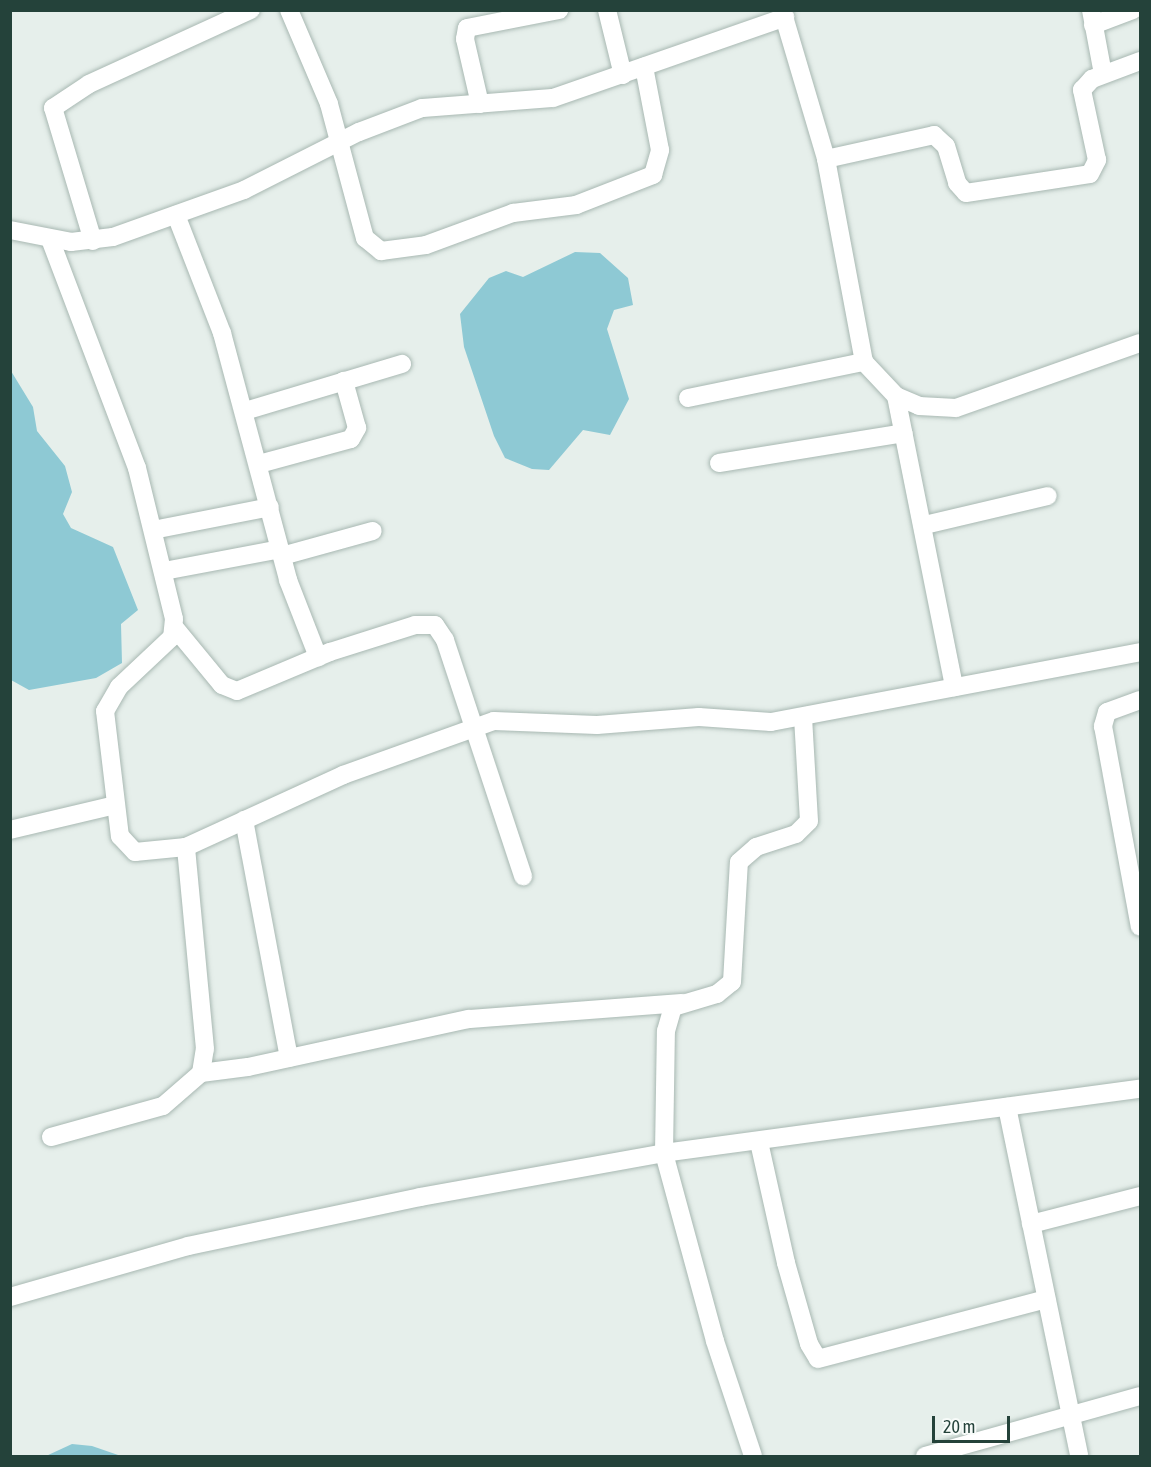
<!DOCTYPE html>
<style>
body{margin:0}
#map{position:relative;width:1151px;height:1467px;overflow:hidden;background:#e6efeb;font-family:"Asap Condensed",sans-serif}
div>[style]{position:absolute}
.water>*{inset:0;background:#8ec9d4}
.roads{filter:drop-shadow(0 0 2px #a8b8b2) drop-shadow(0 0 2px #a8b8b2)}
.minor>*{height:18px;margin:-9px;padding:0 9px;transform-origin:9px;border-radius:9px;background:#fff}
span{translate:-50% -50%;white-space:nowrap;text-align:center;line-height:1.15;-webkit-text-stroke:6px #f7fbf9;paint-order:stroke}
.frame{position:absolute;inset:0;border:12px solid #24423a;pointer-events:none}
.scale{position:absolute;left:932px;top:1416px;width:78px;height:27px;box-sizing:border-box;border:3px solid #24423a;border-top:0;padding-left:8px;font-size:18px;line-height:21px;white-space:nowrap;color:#24423a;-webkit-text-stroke:4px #f7fbf9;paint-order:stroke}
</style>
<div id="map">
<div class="water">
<i style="clip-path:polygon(575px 252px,600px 253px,628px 278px,633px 305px,614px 310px,607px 329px,629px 399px,610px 435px,583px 430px,549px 470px,532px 469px,505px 458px,494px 436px,464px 347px,460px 314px,489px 278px,506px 271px,523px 277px)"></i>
<i style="clip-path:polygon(11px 371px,33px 407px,37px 431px,65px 466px,72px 492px,63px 514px,71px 528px,113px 547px,138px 610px,121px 624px,122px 663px,96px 678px,29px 690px,11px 680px)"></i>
<i style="clip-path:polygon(72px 1444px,92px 1446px,121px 1456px,46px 1456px)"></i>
</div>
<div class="roads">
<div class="minor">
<i style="left:289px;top:10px;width:102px;rotate:66.9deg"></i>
<i style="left:329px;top:104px;width:139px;rotate:75deg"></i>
<i style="left:365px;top:238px;width:21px;rotate:39deg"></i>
<i style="left:381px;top:251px;width:45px;rotate:-7.6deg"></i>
<i style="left:426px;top:245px;width:93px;rotate:-20.2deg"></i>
<i style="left:513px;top:213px;width:64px;rotate:-7.2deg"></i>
<i style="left:576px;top:205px;width:83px;rotate:-21.3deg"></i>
<i style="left:653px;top:175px;width:26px;rotate:-74deg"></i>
<i style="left:660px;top:150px;width:85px;rotate:-100.9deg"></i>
<i style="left:607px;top:10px;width:67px;rotate:76.2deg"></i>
<i style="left:782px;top:10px;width:155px;rotate:73.5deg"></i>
<i style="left:826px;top:159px;width:207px;rotate:79.4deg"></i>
<i style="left:864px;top:362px;width:47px;rotate:46.7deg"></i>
<i style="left:896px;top:396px;width:25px;rotate:23deg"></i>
<i style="left:919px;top:406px;width:37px;rotate:3deg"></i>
<i style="left:956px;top:408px;width:195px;rotate:-19.5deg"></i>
<i style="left:1091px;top:10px;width:65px;rotate:79.4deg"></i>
<i style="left:1093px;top:25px;width:43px;rotate:-20.6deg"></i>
<i style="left:480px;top:104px;width:67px;rotate:-103deg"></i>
<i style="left:465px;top:39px;width:11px;rotate:-80deg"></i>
<i style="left:467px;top:28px;width:94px;rotate:-11.1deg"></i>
<i style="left:826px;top:159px;width:111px;rotate:-12.5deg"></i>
<i style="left:934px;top:135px;width:16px;rotate:43deg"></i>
<i style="left:946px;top:146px;width:39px;rotate:73deg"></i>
<i style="left:957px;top:183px;width:13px;rotate:48deg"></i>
<i style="left:966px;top:193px;width:125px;rotate:-8.7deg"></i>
<i style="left:1090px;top:174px;width:16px;rotate:-63deg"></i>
<i style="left:1097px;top:160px;width:72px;rotate:-102.1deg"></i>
<i style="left:1082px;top:90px;width:15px;rotate:-48deg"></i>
<i style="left:1092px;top:79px;width:51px;rotate:-20.6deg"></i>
<i style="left:176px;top:215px;width:127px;rotate:68.7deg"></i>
<i style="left:222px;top:333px;width:256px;rotate:75deg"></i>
<i style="left:288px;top:580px;width:83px;rotate:68.7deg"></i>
<i style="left:10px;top:230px;width:62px;rotate:11.1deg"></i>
<i style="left:71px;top:242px;width:42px;rotate:-6.8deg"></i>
<i style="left:113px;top:237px;width:139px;rotate:-19.7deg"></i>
<i style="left:244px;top:190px;width:129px;rotate:-26.8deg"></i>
<i style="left:359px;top:132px;width:67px;rotate:-20.9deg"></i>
<i style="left:422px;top:108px;width:131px;rotate:-4.4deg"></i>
<i style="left:553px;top:98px;width:246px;rotate:-19.2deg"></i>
<i style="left:50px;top:239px;width:245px;rotate:69.2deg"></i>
<i style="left:137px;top:468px;width:155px;rotate:76.2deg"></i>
<i style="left:174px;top:619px;width:18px;rotate:96deg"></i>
<i style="left:172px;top:637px;width:73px;rotate:136.7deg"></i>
<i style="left:119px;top:687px;width:28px;rotate:120deg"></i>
<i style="left:105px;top:711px;width:126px;rotate:83.2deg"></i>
<i style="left:120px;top:836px;width:22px;rotate:47deg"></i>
<i style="left:135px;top:852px;width:51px;rotate:-5.6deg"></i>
<i style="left:186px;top:847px;width:173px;rotate:-24.6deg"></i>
<i style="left:343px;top:775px;width:160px;rotate:-19.7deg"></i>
<i style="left:494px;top:721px;width:103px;rotate:2.2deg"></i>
<i style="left:597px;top:725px;width:102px;rotate:-4.5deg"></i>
<i style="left:699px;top:717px;width:72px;rotate:4deg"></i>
<i style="left:771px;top:722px;width:376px;rotate:-10.7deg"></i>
<i style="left:93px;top:241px;width:139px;rotate:-106.7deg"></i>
<i style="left:53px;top:108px;width:43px;rotate:-33.7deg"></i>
<i style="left:89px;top:84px;width:178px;rotate:-24.6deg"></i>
<i style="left:896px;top:396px;width:297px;rotate:78.7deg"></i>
<i style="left:688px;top:398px;width:180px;rotate:-11.6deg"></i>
<i style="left:245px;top:411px;width:164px;rotate:-16.7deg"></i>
<i style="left:719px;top:463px;width:187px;rotate:-9.2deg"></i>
<i style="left:259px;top:464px;width:95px;rotate:-15.2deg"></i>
<i style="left:351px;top:439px;width:13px;rotate:-61deg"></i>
<i style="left:357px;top:428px;width:49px;rotate:-105.5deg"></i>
<i style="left:925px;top:525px;width:126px;rotate:-13.3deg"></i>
<i style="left:153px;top:530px;width:119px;rotate:-11.1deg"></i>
<i style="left:282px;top:556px;width:94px;rotate:-15.4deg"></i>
<i style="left:164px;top:571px;width:118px;rotate:-10.7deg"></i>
<i style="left:175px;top:628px;width:74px;rotate:50.5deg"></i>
<i style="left:222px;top:685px;width:16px;rotate:22deg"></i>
<i style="left:237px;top:691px;width:101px;rotate:-22.8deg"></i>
<i style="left:330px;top:652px;width:89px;rotate:-17.6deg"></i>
<i style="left:415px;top:625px;width:20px"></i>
<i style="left:435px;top:625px;width:18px;rotate:56deg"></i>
<i style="left:445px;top:640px;width:249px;rotate:71.7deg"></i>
<i style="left:1140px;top:700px;width:35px;rotate:160deg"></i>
<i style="left:1107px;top:712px;width:15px;rotate:106deg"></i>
<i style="left:1103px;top:726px;width:204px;rotate:79.6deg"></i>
<i style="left:244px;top:820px;width:242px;rotate:79.3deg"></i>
<i style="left:10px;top:830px;width:108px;rotate:-13.4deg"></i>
<i style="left:201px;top:1073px;width:47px;rotate:-7.3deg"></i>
<i style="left:248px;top:1067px;width:226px;rotate:-12.3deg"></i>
<i style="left:469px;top:1019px;width:214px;rotate:-4.3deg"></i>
<i style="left:1007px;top:1107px;width:356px;rotate:78.3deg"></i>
<i style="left:51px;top:1137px;width:116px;rotate:-15.5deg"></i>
<i style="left:163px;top:1106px;width:50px;rotate:-41deg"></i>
<i style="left:201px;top:1073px;width:24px;rotate:-81deg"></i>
<i style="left:205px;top:1049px;width:203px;rotate:-95.4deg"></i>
<i style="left:759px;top:1142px;width:124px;rotate:77.4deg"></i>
<i style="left:786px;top:1263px;width:84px;rotate:74.1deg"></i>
<i style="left:809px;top:1344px;width:17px;rotate:59deg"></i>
<i style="left:818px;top:1359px;width:236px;rotate:-14.7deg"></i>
<i style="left:1031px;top:1224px;width:113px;rotate:-14.4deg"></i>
<i style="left:10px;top:1297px;width:185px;rotate:-16deg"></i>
<i style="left:188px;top:1246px;width:237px;rotate:-11.9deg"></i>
<i style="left:420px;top:1197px;width:248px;rotate:-10.2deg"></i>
<i style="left:664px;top:1153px;width:480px;rotate:-7.7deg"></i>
<i style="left:753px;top:1456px;width:121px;rotate:-108.3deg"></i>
<i style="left:715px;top:1341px;width:195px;rotate:-105.2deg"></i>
<i style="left:664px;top:1153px;width:122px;rotate:-89.1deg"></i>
<i style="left:666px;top:1031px;width:25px;rotate:-74deg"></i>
<i style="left:673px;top:1007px;width:46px;rotate:-16.5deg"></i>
<i style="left:717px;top:994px;width:19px;rotate:-39deg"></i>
<i style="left:732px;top:982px;width:120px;rotate:-86.7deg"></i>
<i style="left:739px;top:862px;width:23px;rotate:-41deg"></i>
<i style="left:756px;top:847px;width:42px;rotate:-18deg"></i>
<i style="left:796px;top:834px;width:18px;rotate:-45deg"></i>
<i style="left:809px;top:821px;width:103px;rotate:-93.3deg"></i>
<i style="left:925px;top:1456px;width:223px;rotate:-15.6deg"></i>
</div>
</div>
<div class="frame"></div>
<div class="scale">20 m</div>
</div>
